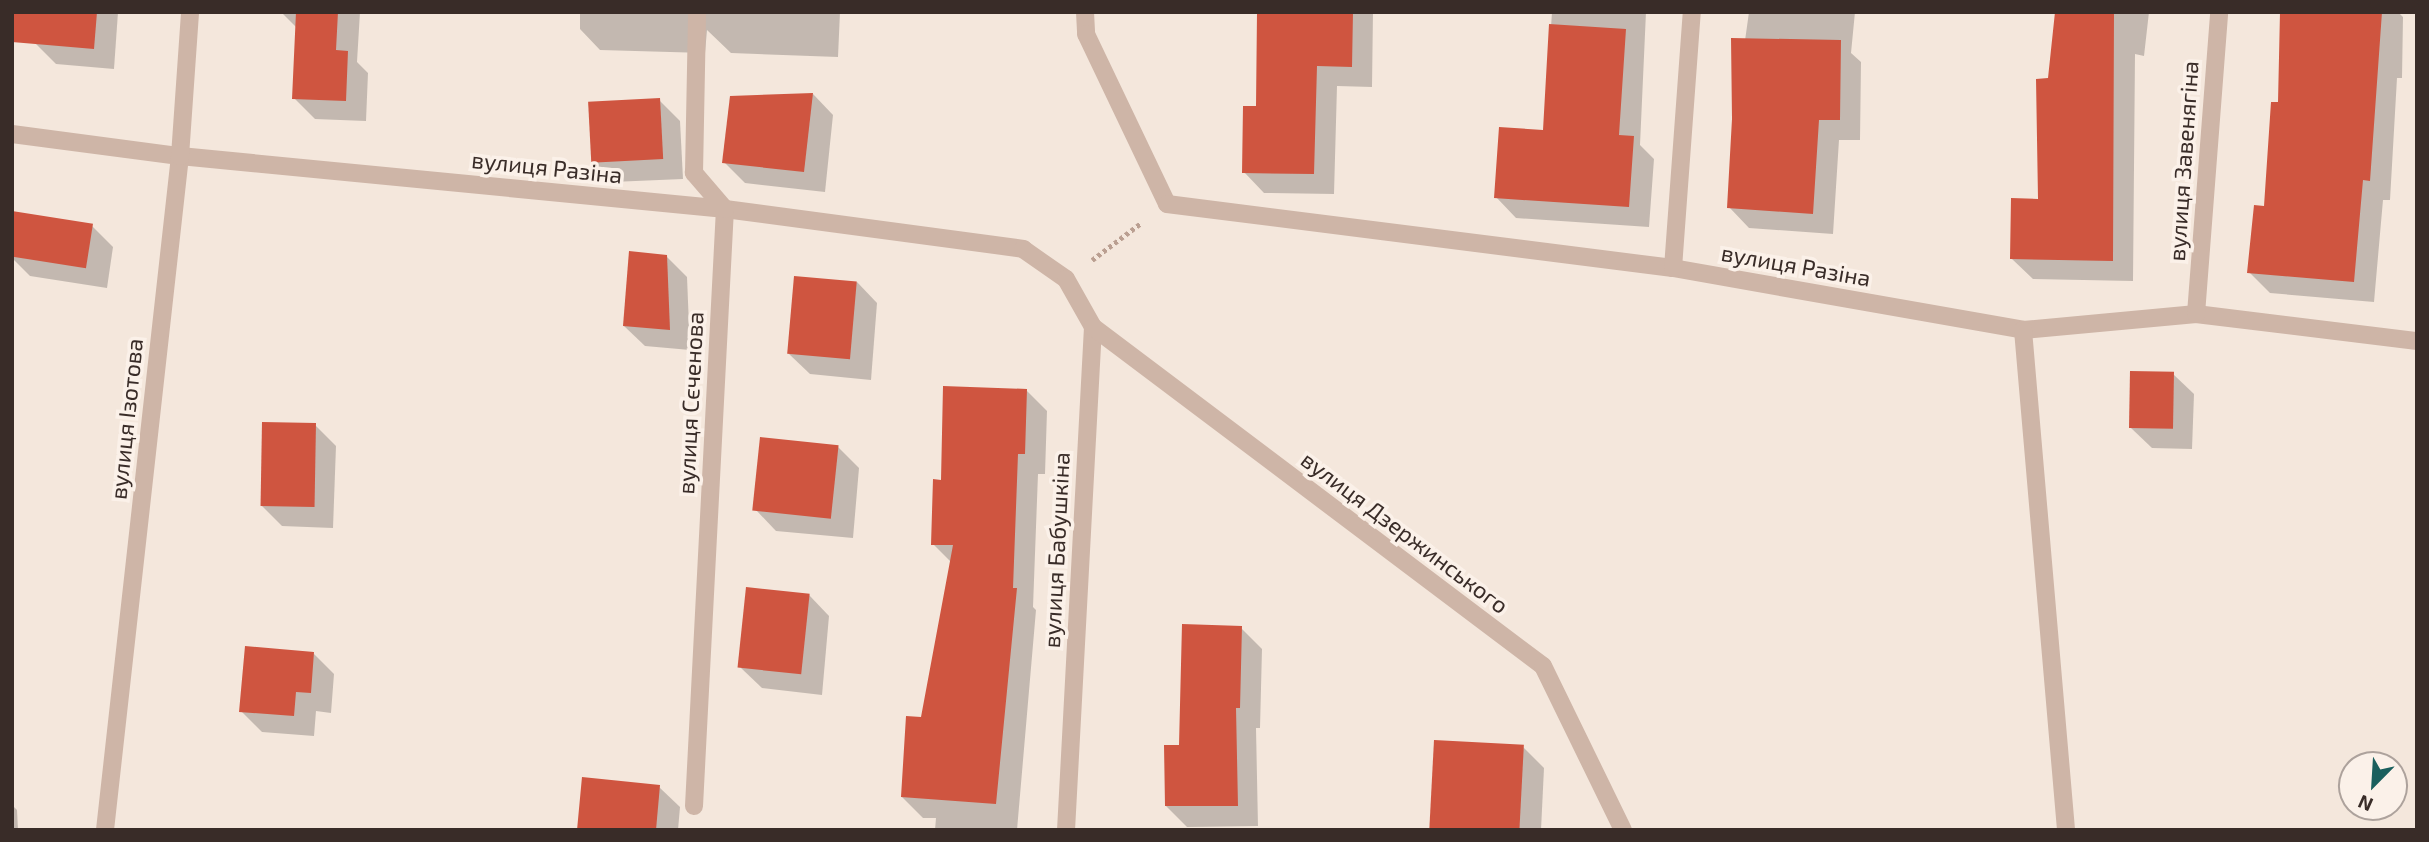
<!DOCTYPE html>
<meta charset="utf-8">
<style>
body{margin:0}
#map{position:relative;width:2429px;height:842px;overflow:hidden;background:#f4e7dc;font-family:"Exo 2",sans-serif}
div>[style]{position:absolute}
.shadow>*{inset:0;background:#0003}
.building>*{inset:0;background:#cf5540;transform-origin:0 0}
.path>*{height:4.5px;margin-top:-2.25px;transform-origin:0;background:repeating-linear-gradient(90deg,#ba9f91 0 3.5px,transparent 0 7px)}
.minor>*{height:18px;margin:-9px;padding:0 9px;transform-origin:9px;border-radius:9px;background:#ceb5a7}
span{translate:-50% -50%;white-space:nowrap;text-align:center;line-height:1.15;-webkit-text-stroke:7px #fbf1e9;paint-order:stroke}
.street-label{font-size:23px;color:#392c28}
.frame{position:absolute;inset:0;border:14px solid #392c28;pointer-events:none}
.north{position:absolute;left:2338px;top:751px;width:70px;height:70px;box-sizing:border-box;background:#fbf1e9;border:2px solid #ada29c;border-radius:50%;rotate:204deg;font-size:19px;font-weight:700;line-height:28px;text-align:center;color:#392c28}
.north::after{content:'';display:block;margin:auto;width:24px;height:32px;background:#1a5f5d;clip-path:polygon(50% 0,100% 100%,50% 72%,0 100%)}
</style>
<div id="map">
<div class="shadow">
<i style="clip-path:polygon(37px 12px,118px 12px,114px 69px,56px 64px,35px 43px)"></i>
<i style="clip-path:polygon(281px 12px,360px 12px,357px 62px,368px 73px,366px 121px,315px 119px,294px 98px,297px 28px)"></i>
<i style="clip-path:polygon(580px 12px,840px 12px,838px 57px,731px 53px,707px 30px,705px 53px,600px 50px,580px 29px)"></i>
<i style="clip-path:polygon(1259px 12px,1373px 12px,1372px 87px,1337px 86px,1334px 194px,1264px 193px,1244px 172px,1257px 108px)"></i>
<i style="clip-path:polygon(1552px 12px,1646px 12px,1640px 145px,1654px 159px,1649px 227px,1516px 218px,1496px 197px,1544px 132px)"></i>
<i style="clip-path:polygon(1749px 12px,1855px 12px,1851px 53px,1861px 62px,1860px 140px,1839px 140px,1833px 234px,1749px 228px,1729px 207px,1734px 119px)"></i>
<i style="clip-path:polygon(2057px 12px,2149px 12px,2144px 56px,2135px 54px,2133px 281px,2033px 279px,2012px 259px,2040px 201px)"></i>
<i style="clip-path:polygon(2281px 12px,2398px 12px,2403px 17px,2402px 78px,2397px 78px,2390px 200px,2383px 200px,2374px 302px,2270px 293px,2249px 272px,2266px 208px,2280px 104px)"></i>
<i style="clip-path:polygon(813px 94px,833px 115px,825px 192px,745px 183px,724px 162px)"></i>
<i style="clip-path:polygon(659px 100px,680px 121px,683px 179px,612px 182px,592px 161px)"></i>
<i style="clip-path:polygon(92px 226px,113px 247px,107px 288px,30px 276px,12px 258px,12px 235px)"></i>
<i style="clip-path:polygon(666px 256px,687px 277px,690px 350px,645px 346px,624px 326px)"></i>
<i style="clip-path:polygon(857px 282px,877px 303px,871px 380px,810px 374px,789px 354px)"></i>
<i style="clip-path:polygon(2173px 374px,2194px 394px,2192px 449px,2152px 448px,2131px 428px)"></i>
<i style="clip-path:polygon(1026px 390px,1047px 411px,1045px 474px,1038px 474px,1033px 607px,1036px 610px,1017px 830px,935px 830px,936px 818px,923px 818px,902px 797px,923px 719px,952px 563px,933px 544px,942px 481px)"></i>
<i style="clip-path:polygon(315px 425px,336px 446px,333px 528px,282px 526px,262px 506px)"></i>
<i style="clip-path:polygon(838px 447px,859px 468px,853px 538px,776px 531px,756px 510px)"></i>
<i style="clip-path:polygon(809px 595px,829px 616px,822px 695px,762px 688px,741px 668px)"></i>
<i style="clip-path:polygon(1241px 628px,1262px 649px,1260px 728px,1256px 728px,1258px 826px,1187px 827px,1166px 806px)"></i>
<i style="clip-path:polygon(313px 653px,334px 674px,331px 713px,316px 711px,314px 736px,262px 732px,241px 711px)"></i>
<i style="clip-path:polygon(1523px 747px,1544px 768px,1541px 830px,1431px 828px)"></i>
<i style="clip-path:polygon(659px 787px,680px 807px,678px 830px,579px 830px)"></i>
<i style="clip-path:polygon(12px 805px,17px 810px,18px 830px,12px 830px)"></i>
</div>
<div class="building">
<i style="clip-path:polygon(12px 12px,97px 12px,94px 49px,12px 42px)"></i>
<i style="clip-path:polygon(296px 12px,338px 12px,336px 50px,348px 51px,346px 101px,292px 99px)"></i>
<i style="clip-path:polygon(1257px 12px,1353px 12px,1352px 67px,1317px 66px,1314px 174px,1242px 173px,1243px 106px,1256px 106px)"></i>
<i style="clip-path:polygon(2055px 12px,2114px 12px,2113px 261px,2010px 259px,2011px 198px,2038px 199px,2036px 79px,2048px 78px)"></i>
<i style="clip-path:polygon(2280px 12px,2382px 12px,2370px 181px,2363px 180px,2354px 282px,2247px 273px,2254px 205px,2264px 206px,2271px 102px,2278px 102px)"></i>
<i style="clip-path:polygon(1549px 24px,1626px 29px,1619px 135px,1634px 136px,1629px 207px,1494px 198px,1499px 127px,1543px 130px)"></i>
<i style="clip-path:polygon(1731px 38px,1841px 40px,1840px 120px,1819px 120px,1813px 214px,1727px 208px,1732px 119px)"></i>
<i style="clip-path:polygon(813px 93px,804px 172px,722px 163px,730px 96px)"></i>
<i style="left:660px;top:98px;width:61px;height:72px;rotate:87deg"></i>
<i style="left:12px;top:211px;width:82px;height:45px;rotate:9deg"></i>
<i style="clip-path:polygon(629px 251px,667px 255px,670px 330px,623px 326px)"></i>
<i style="left:794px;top:276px;width:63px;height:78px;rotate:5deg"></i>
<i style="left:2130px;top:371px;width:44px;height:57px;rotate:1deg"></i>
<i style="clip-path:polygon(943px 386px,1027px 389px,1025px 454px,1018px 454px,1013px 588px,1017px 588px,996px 804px,901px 797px,906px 716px,921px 717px,953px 545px,931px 545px,933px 479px,941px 480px)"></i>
<i style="left:262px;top:422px;width:54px;height:84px;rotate:1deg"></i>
<i style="left:760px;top:437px;width:79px;height:74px;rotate:6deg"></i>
<i style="left:746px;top:587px;width:64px;height:81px;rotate:6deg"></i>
<i style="clip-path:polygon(1182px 624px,1242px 626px,1240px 708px,1236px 708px,1238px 806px,1165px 806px,1164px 745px,1179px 745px)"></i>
<i style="clip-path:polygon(245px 646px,314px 652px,311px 693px,296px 692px,294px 716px,239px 712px)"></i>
<i style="left:1434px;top:740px;width:90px;height:89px;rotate:3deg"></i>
<i style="clip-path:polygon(582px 777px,660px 785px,656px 830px,577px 830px)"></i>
</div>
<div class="path">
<i style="left:1092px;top:260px;width:61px;rotate:-37.1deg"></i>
</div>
<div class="minor">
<i style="left:1085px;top:12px;width:22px;rotate:87deg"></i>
<i style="left:1086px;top:34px;width:188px;rotate:64.5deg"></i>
<i style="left:1167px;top:204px;width:510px;rotate:7.21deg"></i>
<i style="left:1673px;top:268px;width:355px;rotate:10deg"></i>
<i style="left:2023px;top:330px;width:174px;rotate:-5.3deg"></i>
<i style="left:2196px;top:314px;width:223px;rotate:7deg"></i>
<i style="left:12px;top:134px;width:169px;rotate:7.5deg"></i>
<i style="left:180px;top:156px;width:548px;rotate:5.55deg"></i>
<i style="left:725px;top:209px;width:301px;rotate:7.6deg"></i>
<i style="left:1023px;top:249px;width:52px;rotate:34.9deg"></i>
<i style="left:1066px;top:279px;width:55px;rotate:60.6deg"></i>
<i style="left:1093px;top:327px;width:504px;rotate:93.07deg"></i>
<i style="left:1673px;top:268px;width:257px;rotate:-85.8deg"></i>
<i style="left:2196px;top:314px;width:303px;rotate:-85.6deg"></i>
<i style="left:1093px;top:327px;width:563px;rotate:36.99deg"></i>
<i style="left:1543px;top:666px;width:182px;rotate:64deg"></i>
<i style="left:2023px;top:330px;width:502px;rotate:85.08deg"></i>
<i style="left:694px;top:806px;width:598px;rotate:-87.03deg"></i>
<i style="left:725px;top:209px;width:48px;rotate:-130.7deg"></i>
<i style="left:694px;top:173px;width:161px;rotate:-88.9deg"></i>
<i style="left:105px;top:830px;width:678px;rotate:-83.65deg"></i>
<i style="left:180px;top:156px;width:144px;rotate:-86deg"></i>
</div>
<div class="street-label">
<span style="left:2183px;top:161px;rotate:-86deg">вулиця Завенягіна</span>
<span style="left:547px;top:167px;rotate:6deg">вулиця Разіна</span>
<span style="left:1796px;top:265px;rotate:10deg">вулиця Разіна</span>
<span style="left:690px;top:403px;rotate:-87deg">вулиця Сєченова</span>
<span style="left:126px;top:419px;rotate:-84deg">вулиця Ізотова</span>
<span style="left:1405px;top:532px;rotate:37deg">вулиця Дзержинського</span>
<span style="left:1056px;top:550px;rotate:-87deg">вулиця Бабушкіна</span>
</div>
<div class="frame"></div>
<div class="north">N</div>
</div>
